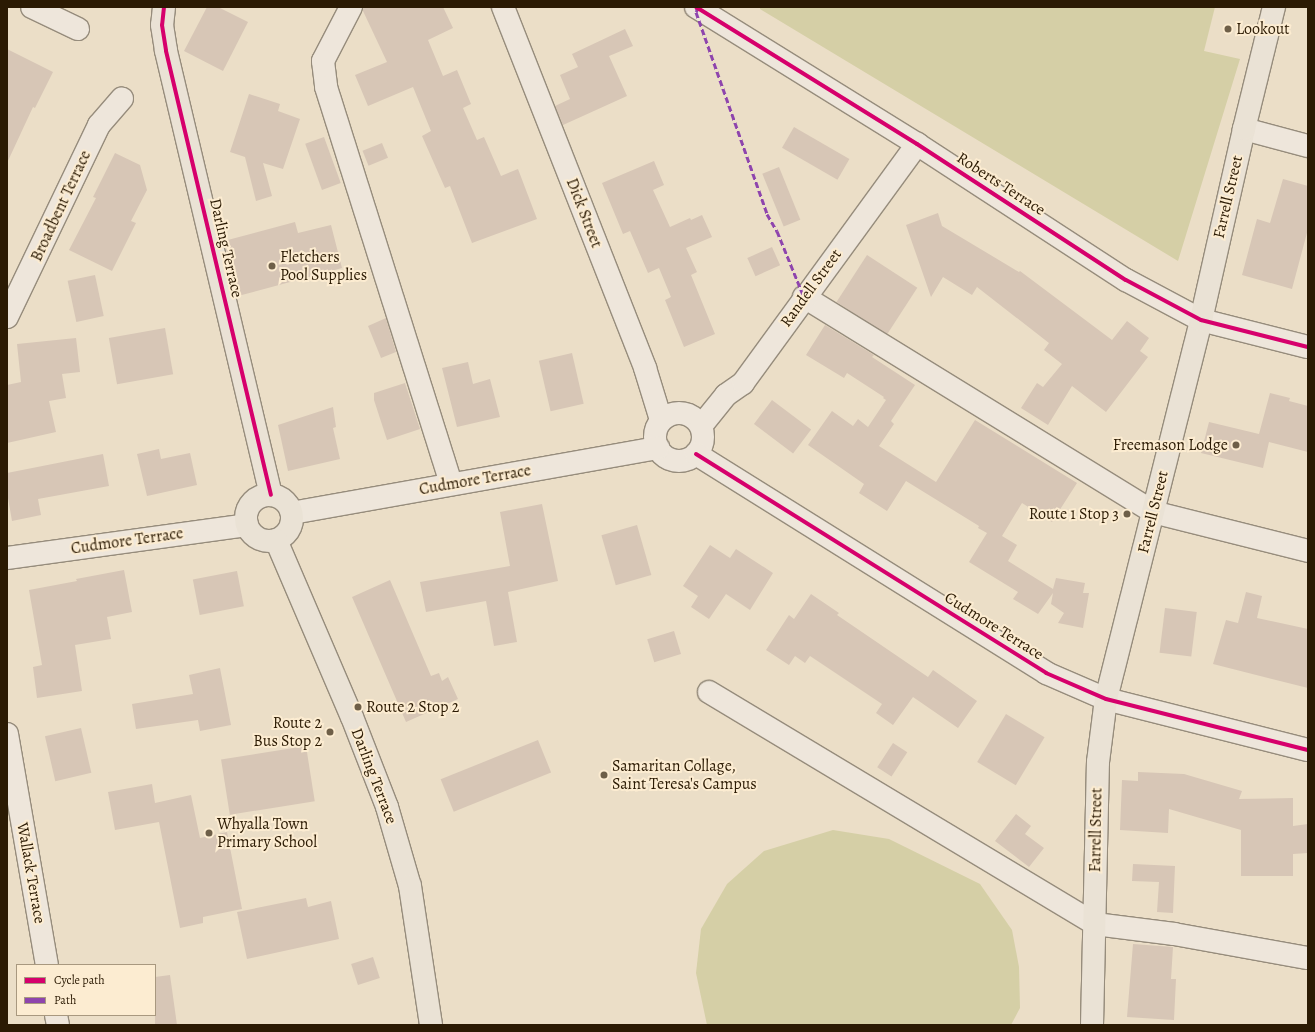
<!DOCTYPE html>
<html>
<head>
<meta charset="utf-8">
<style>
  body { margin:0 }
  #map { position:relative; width:1315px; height:1032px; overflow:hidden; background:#ebdec7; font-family:Alegreya,serif }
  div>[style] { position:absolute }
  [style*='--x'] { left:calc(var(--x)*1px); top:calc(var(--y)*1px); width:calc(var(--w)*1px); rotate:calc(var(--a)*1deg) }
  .green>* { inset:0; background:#d5cfa6 }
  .building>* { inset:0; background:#d7c6b6; transform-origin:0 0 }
  .roads { filter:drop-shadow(1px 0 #968c7c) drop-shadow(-1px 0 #968c7c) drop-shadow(0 1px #968c7c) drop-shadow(0 -1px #968c7c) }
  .minor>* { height:22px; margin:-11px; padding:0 11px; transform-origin:11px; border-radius:11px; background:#eee6db }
  .minor>.ring { margin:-11px; padding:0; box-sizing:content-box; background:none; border:22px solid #eee6db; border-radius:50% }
  .major>* { height:22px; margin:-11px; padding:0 11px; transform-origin:11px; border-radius:11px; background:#eae2d5 }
  .major>.ring { margin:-11px; padding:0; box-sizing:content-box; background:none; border:22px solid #eae2d5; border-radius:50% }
  .quiet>* { height:3px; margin-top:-1.5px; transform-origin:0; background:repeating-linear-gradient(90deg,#8e44ad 0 6px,transparent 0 9px) }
  .cycleway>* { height:4px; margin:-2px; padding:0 2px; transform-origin:2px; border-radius:2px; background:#d6006c }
  .dots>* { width:11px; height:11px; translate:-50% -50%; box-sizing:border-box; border:2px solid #fcecd1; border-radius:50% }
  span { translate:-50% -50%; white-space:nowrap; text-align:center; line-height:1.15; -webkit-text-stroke:4px #fcecd1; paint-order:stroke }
  .poi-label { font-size:16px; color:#2b1a03 }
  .left { translate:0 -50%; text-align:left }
  .right { translate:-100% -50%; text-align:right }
  .street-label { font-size:16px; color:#2b1a03 }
  .frame { position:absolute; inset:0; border:8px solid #2b1a03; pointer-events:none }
  .legend { position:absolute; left:16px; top:964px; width:140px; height:52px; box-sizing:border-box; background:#fcecd1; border:1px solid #a8987f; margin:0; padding:5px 7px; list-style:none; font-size:12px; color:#2b1a03 }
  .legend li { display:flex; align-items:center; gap:8px; height:20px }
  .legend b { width:20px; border:1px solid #a8987f }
</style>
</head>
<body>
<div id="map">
  <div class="green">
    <div style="clip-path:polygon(760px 7px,1215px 7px,1204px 51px,1240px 59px,1178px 261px,760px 9px)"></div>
    <div style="clip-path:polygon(833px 830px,889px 839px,980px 884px,1012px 930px,1019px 967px,1020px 1008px,1011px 1025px,707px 1025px,696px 973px,701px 929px,727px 884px,764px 851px)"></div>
  </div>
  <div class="building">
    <div style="clip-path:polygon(207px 7px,218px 7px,248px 22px,223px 71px,184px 51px)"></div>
    <div style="clip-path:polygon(363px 7px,443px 7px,453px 28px,428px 40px,443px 76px,457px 70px,471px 104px,463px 108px,477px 140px,484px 137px,501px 176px,518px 169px,537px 219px,472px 243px,450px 186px,445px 188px,422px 136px,431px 131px,413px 87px,368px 106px,355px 75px,387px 62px,363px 11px)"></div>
    <div style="clip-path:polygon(625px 29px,633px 46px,609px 56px,627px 96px,563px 125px,555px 106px,570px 99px,560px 75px,578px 67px,572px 54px)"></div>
    <div style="clip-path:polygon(7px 49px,53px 72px,35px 108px,33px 107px,7px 163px)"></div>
    <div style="clip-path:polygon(249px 94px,280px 104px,278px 111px,300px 119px,283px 169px,263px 163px,272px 196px,256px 201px,245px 157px,230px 152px)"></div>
    <div style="left:794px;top:127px;width:64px;height:24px;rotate:30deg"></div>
    <div style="left:324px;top:137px;width:49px;height:20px;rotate:70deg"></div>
    <div style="left:382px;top:143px;width:16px;height:21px;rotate:68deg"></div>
    <div style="clip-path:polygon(115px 153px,140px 165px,147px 190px,131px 221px,136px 223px,112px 271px,69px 250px,96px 198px,93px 197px)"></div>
    <div style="clip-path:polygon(654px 161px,664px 185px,653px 190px,670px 227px,690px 218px,691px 220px,702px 215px,712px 237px,686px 248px,697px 272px,691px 275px,715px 334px,684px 347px,665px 300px,671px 297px,659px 268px,648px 273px,630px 231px,623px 234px,602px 183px)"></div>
    <div style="left:779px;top:167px;width:57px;height:18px;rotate:68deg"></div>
    <div style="clip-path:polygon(1283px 179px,1308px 186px,1308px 229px,1292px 289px,1242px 275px,1257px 219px,1270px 223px)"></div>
    <div style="clip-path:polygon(938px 213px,942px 226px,1019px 272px,1020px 271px,1112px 340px,1127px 321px,1149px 338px,1140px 351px,1148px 357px,1106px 412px,1072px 386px,1048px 425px,1021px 408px,1037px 383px,1043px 387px,1062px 364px,1044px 350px,1049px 343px,977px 287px,972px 295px,943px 277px,931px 297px,906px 225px)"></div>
    <div style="clip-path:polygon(295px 222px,298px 233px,331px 225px,342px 268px,238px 296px,224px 241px)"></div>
    <div style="left:772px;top:247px;width:20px;height:27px;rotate:66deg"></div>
    <div style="left:867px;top:255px;width:60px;height:56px;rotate:33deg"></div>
    <div style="left:95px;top:275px;width:42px;height:28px;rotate:78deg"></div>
    <div style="clip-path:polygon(386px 318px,396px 352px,381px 358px,368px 326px)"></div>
    <div style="clip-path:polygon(825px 325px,874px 355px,872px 357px,915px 385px,891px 421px,894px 424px,879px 446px,936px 482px,975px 420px,1077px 483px,1052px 522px,1022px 503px,1002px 536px,1017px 545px,1008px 561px,1053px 589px,1056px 578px,1085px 583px,1083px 593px,1089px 593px,1083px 628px,1058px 623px,1064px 613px,1051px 604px,1053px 593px,1038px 614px,1013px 599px,1018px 592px,969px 562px,987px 533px,978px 528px,979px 526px,906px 481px,887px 511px,859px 493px,864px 484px,808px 445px,832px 411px,853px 426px,858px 419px,868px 427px,886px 400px,883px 398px,884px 397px,847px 373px,844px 378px,806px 355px)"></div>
    <div style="left:165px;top:328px;width:47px;height:57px;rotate:80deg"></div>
    <div style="clip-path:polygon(76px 338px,80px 372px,62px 374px,66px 398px,49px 401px,56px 432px,7px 443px,7px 385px,21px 382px,17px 344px)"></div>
    <div style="left:572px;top:353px;width:52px;height:34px;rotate:77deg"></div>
    <div style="clip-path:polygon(468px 362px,473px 384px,490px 379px,500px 417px,457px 427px,442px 368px)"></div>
    <div style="clip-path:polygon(405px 383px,420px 429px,387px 440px,374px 400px,374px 393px)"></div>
    <div style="clip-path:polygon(1270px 393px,1290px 398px,1289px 401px,1308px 406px,1308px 452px,1269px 442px,1263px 468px,1201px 453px,1209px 422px,1259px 434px)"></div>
    <div style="left:772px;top:400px;width:49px;height:30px;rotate:37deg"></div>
    <div style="clip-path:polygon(333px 407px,336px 427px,333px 428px,340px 459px,288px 471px,278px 425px)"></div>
    <div style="clip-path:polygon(159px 449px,161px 459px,190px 453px,197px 485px,147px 496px,137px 454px)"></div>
    <div style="clip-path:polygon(103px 454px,109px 486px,38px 499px,41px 515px,12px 521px,7px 492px,7px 473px)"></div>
    <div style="clip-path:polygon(542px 504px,558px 581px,508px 592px,517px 642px,494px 646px,486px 601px,426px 612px,420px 582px,510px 566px,500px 512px)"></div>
    <div style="left:637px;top:525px;width:52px;height:37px;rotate:74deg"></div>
    <div style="clip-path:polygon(710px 545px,730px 558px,736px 549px,773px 573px,750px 610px,726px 594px,709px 619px,691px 607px,698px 596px,683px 586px)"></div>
    <div style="clip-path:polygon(124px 570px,132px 612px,107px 617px,111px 639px,75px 645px,82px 691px,37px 698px,33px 667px,42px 665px,29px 590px,77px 581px,76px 579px)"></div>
    <div style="left:237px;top:571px;width:36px;height:45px;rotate:79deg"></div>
    <div style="clip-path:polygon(390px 580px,431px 676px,439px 673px,442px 681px,448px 677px,458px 699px,406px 722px,352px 597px)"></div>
    <div style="clip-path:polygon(1246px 592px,1262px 596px,1257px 618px,1308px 629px,1308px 688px,1213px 664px,1226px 620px,1238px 623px)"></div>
    <div style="clip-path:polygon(811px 594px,839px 613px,837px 615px,928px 677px,933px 670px,977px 701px,958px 728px,913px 697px,893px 725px,876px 713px,882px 704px,810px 656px,805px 663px,795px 656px,789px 665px,766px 650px,789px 615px,794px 619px)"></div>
    <div style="left:1165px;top:608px;width:32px;height:45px;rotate:7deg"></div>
    <div style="left:674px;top:631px;width:24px;height:28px;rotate:73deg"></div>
    <div style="clip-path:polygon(220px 668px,231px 725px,200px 731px,198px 720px,136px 729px,132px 704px,193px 694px,189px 675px)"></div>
    <div style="left:1006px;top:714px;width:45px;height:56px;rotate:31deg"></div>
    <div style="left:81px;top:728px;width:46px;height:37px;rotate:77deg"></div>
    <div style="left:538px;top:740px;width:35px;height:105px;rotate:68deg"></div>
    <div style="left:893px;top:743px;width:17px;height:29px;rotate:33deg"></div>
    <div style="left:306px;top:746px;width:56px;height:86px;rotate:81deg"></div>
    <div style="clip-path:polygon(1138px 772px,1184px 774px,1242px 791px,1239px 799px,1293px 798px,1293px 826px,1308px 824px,1308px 853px,1293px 854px,1293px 876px,1241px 876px,1241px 830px,1169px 809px,1168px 833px,1120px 830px,1122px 780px,1138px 781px)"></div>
    <div style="clip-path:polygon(152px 784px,155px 803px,191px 795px,200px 838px,227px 832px,242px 909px,203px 917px,203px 923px,180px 928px,159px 822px,115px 830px,108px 792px)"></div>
    <div style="clip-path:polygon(1016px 814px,1031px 826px,1025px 834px,1044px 848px,1029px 867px,995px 841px)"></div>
    <div style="clip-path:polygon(1133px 864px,1175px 866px,1173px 913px,1157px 912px,1159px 882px,1132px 881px)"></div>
    <div style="clip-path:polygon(306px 898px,308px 907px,331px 901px,339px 939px,247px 959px,237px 912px)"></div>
    <div style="clip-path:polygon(1133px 944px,1173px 947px,1171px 979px,1176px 979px,1174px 1020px,1127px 1017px)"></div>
    <div style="left:373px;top:957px;width:22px;height:23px;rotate:72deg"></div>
    <div style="clip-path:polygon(170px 975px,177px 1025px,155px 1025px,155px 977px)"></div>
  </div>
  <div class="roads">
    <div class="minor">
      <div style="--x:32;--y:7;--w:51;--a:25.6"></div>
      <div style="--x:351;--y:7;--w:61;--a:117.4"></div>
      <div style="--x:323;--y:61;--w:26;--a:83"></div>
      <div style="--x:326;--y:87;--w:416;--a:72.5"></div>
      <div style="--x:503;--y:7;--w:388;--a:68.5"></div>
      <div style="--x:645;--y:368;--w:54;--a:72.9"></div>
      <div style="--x:696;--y:7;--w:260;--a:31.8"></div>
      <div style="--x:917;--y:144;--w:249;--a:33.1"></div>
      <div style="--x:1126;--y:280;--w:85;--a:28.1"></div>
      <div style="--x:1201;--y:320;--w:110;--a:14.2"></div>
      <div style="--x:1244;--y:129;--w:66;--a:14.9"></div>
      <div style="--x:804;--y:297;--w:410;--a:31.6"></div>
      <div style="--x:1153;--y:512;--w:160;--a:14.1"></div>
      <div style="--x:7;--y:317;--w:213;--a:-64.4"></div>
      <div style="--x:99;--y:125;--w:35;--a:-49"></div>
      <div class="ring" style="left:655px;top:413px;width:26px;height:26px"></div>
      <div style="--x:701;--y:426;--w:40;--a:-51"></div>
      <div style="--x:726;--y:395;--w:21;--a:-35"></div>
      <div style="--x:743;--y:383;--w:296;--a:-53.9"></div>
      <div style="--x:696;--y:454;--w:413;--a:32"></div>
      <div style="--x:1046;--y:673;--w:65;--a:23.4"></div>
      <div style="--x:1106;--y:699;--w:208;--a:14.2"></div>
      <div style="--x:292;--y:513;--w:372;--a:-10.1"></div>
      <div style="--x:7;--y:558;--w:242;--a:-7.8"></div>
      <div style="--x:709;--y:692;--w:450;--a:31"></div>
      <div style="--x:1095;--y:924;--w:80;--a:7.2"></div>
      <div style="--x:1174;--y:934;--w:136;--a:10.2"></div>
      <div style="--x:7;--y:734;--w:234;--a:80.2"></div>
      <div style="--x:56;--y:1015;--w:10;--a:79"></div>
    </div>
    <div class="major">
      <div style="--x:164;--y:7;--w:18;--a:96"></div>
      <div style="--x:162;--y:25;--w:26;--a:81"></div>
      <div style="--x:166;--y:51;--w:456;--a:76.7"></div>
      <div class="ring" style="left:246px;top:495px;width:24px;height:24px"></div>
      <div style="--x:276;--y:540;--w:193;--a:66.8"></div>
      <div style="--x:352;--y:717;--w:97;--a:68.7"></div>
      <div style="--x:387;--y:807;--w:82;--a:73.8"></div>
      <div style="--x:410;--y:886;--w:141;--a:81.4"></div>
      <div style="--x:1092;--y:1025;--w:263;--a:-88.7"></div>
      <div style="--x:1098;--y:762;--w:64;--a:-82.8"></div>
      <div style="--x:1106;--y:699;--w:391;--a:-75.9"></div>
      <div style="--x:1201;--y:320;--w:196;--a:-77.3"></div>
      <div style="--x:1244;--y:129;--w:126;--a:-76.2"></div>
    </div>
  </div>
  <div class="quiet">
    <div style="--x:696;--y:10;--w:3;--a:-45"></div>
    <div style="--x:698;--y:8;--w:4;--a:117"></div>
    <div style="--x:696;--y:12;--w:214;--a:70.6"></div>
    <div style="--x:767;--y:214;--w:20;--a:60"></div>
    <div style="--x:777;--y:231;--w:71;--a:67.8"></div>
  </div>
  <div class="cycleway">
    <div style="--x:164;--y:7;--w:18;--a:96"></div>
    <div style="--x:162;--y:25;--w:26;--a:81"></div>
    <div style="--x:166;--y:51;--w:456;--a:76.7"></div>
    <div style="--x:696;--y:7;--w:260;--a:31.8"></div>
    <div style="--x:917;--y:144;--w:249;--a:33.1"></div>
    <div style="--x:1126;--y:280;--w:85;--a:28.1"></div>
    <div style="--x:1201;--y:320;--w:110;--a:14.2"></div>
    <div style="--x:696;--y:454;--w:413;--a:32"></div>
    <div style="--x:1046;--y:673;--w:65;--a:23.4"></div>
    <div style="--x:1106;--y:699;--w:208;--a:14.2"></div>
  </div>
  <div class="dots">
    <div style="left:1228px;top:29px;background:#6e5f48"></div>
    <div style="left:272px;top:266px;background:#6e5f48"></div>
    <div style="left:1236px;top:445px;background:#6e5f48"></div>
    <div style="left:1127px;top:514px;background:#6e5f48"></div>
    <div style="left:358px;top:707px;background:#6e5f48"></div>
    <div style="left:330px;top:732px;background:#6e5f48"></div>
    <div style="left:604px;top:775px;background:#6e5f48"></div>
    <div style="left:209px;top:833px;background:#6e5f48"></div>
  </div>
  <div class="poi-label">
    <span class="left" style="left:1236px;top:29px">Lookout</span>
    <span class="left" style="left:280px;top:266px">Fletchers<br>Pool Supplies</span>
    <span class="right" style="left:1228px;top:445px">Freemason Lodge</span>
    <span class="right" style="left:1119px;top:514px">Route 1 Stop 3</span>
    <span class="left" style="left:366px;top:707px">Route 2 Stop 2</span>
    <span class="right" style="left:322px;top:732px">Route 2<br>Bus Stop 2</span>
    <span class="left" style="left:612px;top:775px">Samaritan Collage,<br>Saint Teresa's Campus</span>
    <span class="left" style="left:217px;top:833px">Whyalla Town<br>Primary School</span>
  </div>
  <div class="street-label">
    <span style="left:1001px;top:184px;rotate:33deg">Roberts Terrace</span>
    <span style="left:1228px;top:197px;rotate:-77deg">Farrell Street</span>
    <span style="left:61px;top:206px;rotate:-65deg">Broadbent Terrace</span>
    <span style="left:584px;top:213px;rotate:69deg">Dick Street</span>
    <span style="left:226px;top:248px;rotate:77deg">Darling Terrace</span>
    <span style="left:811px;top:288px;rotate:-54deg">Randell Street</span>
    <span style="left:475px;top:480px;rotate:-10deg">Cudmore Terrace</span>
    <span style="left:1153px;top:512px;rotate:-76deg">Farrell Street</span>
    <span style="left:127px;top:541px;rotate:-8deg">Cudmore Terrace</span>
    <span style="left:994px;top:626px;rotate:32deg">Cudmore Terrace</span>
    <span style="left:374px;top:776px;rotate:69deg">Darling Terrace</span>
    <span style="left:1096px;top:830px;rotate:-89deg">Farrell Street</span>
    <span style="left:31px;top:873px;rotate:80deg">Wallack Terrace</span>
  </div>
  <div class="frame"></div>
  <ul class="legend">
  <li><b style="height:5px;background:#d6006c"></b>Cycle path</li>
  <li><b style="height:5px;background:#8e44ad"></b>Path</li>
  </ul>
</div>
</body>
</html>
